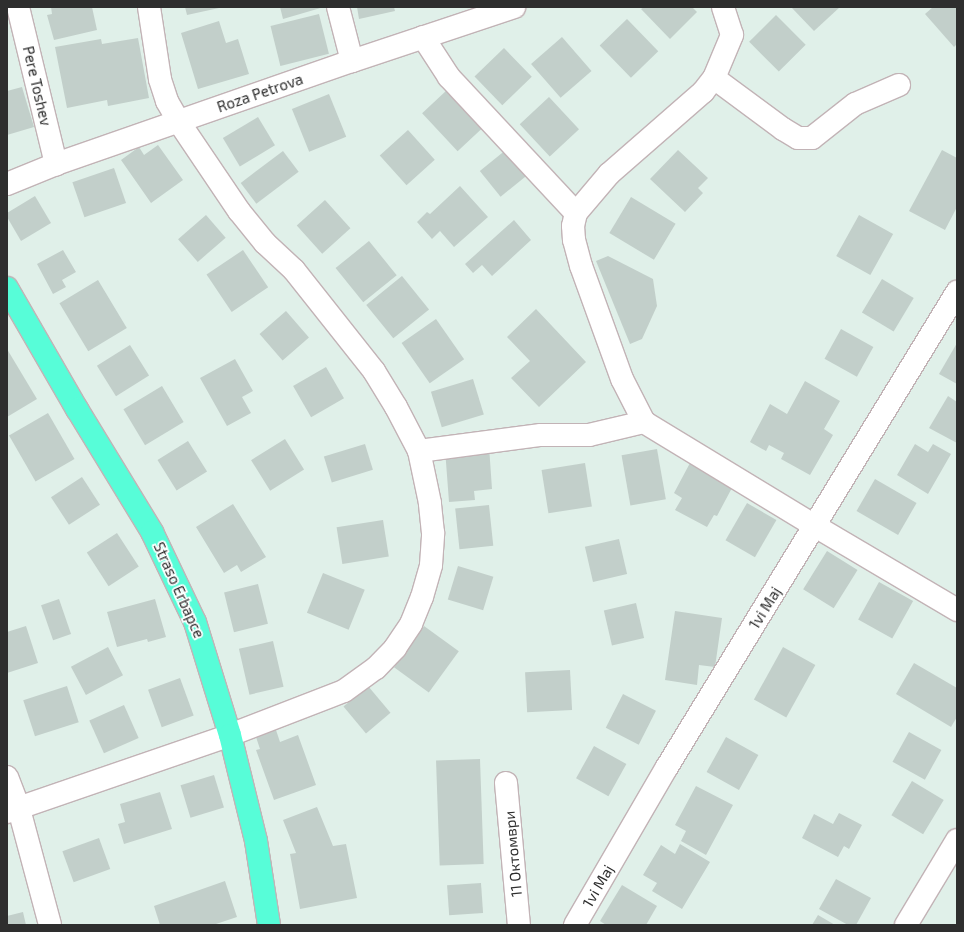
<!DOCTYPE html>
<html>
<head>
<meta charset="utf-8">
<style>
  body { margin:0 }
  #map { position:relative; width:964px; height:932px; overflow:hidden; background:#e0f0e9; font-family:"Exo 2",sans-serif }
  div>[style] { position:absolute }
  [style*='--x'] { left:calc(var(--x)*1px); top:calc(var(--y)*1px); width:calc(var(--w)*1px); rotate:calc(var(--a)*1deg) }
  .building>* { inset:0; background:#c2cfca; transform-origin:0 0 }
  .roads { filter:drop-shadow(1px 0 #c2b3b6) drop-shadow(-1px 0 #c2b3b6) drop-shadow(0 1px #c2b3b6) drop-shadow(0 -1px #c2b3b6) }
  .minor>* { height:22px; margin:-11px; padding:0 11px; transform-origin:11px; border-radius:11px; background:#fff }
  .major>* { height:22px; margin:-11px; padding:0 11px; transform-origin:11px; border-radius:11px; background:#57fdd8 }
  span { translate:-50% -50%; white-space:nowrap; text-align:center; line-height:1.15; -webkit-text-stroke:3.5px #fff; paint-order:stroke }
  .street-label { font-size:15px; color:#2e2e2e }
  .frame { position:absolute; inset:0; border:8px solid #2e2e2e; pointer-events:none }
</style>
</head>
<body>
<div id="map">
  <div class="building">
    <div style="clip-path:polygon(51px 7px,92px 7px,97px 30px,54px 40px,47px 15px,52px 14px)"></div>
    <div style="clip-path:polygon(185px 7px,218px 7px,219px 8px,187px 15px)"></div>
    <div style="clip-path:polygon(280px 7px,324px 7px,283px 19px)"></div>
    <div style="clip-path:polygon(357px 7px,394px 7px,395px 11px,359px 19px)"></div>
    <div style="clip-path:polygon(644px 7px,692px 7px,697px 12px,670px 39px,641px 9px)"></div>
    <div style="clip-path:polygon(791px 7px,840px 7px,814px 31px)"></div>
    <div style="clip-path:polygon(933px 7px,957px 7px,957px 44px,954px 47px,925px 14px)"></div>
    <div style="left:319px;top:14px;width:41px;height:50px;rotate:76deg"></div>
    <div style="left:776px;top:15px;width:42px;height:38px;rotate:45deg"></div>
    <div style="left:627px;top:19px;width:45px;height:38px;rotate:46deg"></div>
    <div style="clip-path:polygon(219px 21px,226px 43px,238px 39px,249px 74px,198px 89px,181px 33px)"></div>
    <div style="left:562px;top:37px;width:45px;height:41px;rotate:49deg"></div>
    <div style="clip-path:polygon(138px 38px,149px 98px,108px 106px,107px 100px,67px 108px,55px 47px,101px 39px,102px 44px)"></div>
    <div style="left:504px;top:48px;width:40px;height:41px;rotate:46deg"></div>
    <div style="clip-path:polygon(22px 87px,34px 127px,7px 135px,7px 91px)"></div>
    <div style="left:447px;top:90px;width:52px;height:34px;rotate:47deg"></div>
    <div style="left:329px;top:94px;width:46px;height:40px;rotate:68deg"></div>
    <div style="left:549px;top:97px;width:44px;height:40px;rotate:47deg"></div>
    <div style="left:258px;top:117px;width:33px;height:41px;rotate:59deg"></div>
    <div style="left:408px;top:130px;width:40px;height:38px;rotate:48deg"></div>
    <div style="clip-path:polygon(158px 145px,183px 180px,151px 203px,121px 160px,139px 147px,144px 155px)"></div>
    <div style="left:507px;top:149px;width:33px;height:35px;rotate:51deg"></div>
    <div style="clip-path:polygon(678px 150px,708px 178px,698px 188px,703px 193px,685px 212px,650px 179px)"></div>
    <div style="clip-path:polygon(942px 150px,957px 158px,957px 207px,945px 230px,909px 211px)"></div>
    <div style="left:283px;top:151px;width:26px;height:53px;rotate:53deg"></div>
    <div style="left:114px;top:168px;width:37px;height:44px;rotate:71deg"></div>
    <div style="clip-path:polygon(460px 186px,488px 217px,454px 247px,440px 231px,432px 239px,417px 222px,427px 212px,430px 214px)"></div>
    <div style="clip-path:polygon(35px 196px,51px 223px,21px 241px,7px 217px,7px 213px)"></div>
    <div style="left:631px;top:197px;width:52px;height:42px;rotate:31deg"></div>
    <div style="left:325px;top:200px;width:38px;height:38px;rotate:48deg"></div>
    <div style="left:206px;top:215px;width:30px;height:37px;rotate:49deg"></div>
    <div style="left:859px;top:215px;width:39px;height:47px;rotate:29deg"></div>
    <div style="clip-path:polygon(514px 220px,531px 240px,492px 276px,482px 265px,473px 273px,465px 264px)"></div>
    <div style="left:369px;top:241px;width:44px;height:43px;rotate:51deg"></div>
    <div style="clip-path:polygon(63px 250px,76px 272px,62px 280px,66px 287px,53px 294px,37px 264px)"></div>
    <div style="left:243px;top:250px;width:45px;height:44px;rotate:56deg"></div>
    <div style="clip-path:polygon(608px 256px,653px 279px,657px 306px,642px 339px,630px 344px,596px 261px)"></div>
    <div style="left:402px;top:276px;width:43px;height:46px;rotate:51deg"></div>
    <div style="left:882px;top:279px;width:37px;height:39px;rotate:31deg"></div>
    <div style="left:98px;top:280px;width:56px;height:45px;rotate:59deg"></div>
    <div style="clip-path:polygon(536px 309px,586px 362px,539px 407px,511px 378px,530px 361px,507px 337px)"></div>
    <div style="left:286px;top:311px;width:35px;height:35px;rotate:49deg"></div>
    <div style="left:436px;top:319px;width:49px;height:42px;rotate:55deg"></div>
    <div style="left:841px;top:329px;width:37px;height:34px;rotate:29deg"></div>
    <div style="clip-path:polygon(957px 343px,957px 384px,939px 374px)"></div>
    <div style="left:130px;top:345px;width:36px;height:39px;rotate:58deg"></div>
    <div style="clip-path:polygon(7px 349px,37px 399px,7px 417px)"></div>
    <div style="clip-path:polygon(235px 359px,253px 391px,242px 397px,251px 413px,227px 426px,200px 378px)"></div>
    <div style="left:326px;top:367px;width:36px;height:38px;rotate:60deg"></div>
    <div style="left:473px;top:379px;width:37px;height:44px;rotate:73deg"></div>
    <div style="clip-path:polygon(805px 381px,840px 401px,824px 429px,833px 435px,810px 475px,781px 459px,784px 453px,769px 445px,766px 451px,750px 442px,770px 404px,787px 414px)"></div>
    <div style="left:162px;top:386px;width:42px;height:45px;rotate:59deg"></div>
    <div style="clip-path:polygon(948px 396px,957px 402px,957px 443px,929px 428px)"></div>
    <div style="left:48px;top:413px;width:53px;height:45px;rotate:60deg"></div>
    <div style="left:285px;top:439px;width:36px;height:40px;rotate:58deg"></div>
    <div style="left:188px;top:441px;width:36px;height:36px;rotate:58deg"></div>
    <div style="left:365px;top:444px;width:27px;height:43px;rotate:73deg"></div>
    <div style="clip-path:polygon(915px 444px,928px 452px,933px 444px,951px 454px,928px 494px,897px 475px)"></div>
    <div style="clip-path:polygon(489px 446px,492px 489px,474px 491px,475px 500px,449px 502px,445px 449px)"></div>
    <div style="left:657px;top:449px;width:51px;height:36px;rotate:80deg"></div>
    <div style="left:585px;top:463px;width:44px;height:44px;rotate:81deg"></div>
    <div style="clip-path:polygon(690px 463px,733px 486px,717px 516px,714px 515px,707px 527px,675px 510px,682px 498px,674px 493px)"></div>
    <div style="left:82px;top:477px;width:33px;height:37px;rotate:57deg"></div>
    <div style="left:875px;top:479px;width:48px;height:37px;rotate:30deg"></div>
    <div style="left:747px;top:503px;width:34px;height:43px;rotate:30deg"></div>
    <div style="clip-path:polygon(233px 504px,266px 557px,241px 572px,237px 565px,224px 573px,196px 527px)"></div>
    <div style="left:489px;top:505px;width:41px;height:34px;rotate:84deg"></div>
    <div style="left:383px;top:520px;width:37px;height:47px;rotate:81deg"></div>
    <div style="left:117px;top:533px;width:40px;height:36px;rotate:57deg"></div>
    <div style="left:619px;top:539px;width:36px;height:35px;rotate:77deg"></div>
    <div style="left:827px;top:551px;width:36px;height:45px;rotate:32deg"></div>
    <div style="left:458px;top:566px;width:37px;height:35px;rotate:17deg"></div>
    <div style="left:323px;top:573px;width:45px;height:43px;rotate:22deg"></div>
    <div style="left:879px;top:582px;width:39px;height:43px;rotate:29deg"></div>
    <div style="left:258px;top:584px;width:41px;height:35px;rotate:76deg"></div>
    <div style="left:59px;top:599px;width:37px;height:19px;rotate:71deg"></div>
    <div style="clip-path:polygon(155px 599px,166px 637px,148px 642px,147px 639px,117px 647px,107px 612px)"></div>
    <div style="left:636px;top:603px;width:36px;height:33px;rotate:77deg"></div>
    <div style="clip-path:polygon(675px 611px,722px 618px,715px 667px,699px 665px,697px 685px,665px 680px)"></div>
    <div style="clip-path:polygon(26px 626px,38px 663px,7px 673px,7px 632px)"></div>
    <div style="left:424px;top:626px;width:43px;height:51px;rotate:36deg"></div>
    <div style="left:273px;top:641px;width:47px;height:35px;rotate:77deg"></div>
    <div style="left:108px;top:647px;width:32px;height:42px;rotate:62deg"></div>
    <div style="left:783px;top:647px;width:37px;height:60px;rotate:29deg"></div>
    <div style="clip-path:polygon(914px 663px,957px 688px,957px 717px,951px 727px,896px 694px)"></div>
    <div style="left:570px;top:670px;width:40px;height:45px;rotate:87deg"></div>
    <div style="left:180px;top:678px;width:40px;height:34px;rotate:70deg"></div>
    <div style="left:67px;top:686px;width:38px;height:46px;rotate:72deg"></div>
    <div style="left:368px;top:686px;width:35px;height:32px;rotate:50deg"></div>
    <div style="left:623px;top:694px;width:37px;height:38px;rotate:27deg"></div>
    <div style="left:124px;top:705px;width:36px;height:38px;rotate:66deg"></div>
    <div style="clip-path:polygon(276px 730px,280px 742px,298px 735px,316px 785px,274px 800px,256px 750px,260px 749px,256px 737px)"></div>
    <div style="left:909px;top:732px;width:37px;height:34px;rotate:29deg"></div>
    <div style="left:726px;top:737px;width:37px;height:40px;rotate:29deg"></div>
    <div style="left:594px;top:746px;width:37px;height:37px;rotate:29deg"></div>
    <div style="left:480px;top:759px;width:105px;height:44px;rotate:88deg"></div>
    <div style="left:214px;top:775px;width:34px;height:35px;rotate:73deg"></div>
    <div style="left:912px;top:781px;width:37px;height:40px;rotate:31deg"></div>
    <div style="clip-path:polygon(696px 786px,733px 805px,706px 855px,681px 841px,686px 831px,675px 825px)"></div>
    <div style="clip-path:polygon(160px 792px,172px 829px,124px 844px,118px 824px,125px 822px,120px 804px)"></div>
    <div style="clip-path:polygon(317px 807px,333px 846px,346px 844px,357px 898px,300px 909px,290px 854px,296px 853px,283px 820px)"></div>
    <div style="clip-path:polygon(839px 813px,862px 825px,849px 849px,844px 846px,838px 857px,802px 838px,814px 814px,833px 824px)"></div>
    <div style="left:99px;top:838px;width:33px;height:39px;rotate:70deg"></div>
    <div style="clip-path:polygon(680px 844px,710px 862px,682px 909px,652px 891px,657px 883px,643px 875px,661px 845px,675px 854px)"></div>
    <div style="clip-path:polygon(836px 879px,871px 898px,856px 925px,848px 925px,819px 909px)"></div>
    <div style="clip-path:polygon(225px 881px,237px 917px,213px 925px,160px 925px,154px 906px)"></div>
    <div style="left:481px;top:883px;width:30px;height:34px;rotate:86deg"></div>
    <div style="clip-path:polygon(622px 885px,657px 906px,646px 925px,606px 925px,600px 921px)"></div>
    <div style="clip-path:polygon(23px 912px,26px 925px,7px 925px,7px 916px)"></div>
    <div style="clip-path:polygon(818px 915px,835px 925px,812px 925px)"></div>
  </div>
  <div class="roads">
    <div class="minor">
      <div style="--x:18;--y:7;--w:162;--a:76.4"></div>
      <div style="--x:338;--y:7;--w:56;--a:75.5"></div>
      <div style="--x:423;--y:37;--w:48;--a:57"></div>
      <div style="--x:449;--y:77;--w:186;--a:47"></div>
      <div style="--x:714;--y:78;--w:86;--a:36.5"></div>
      <div style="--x:783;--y:129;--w:17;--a:31"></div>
      <div style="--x:798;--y:138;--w:14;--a:0"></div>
      <div style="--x:812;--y:138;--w:55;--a:-38.3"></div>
      <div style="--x:855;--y:104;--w:48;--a:-23.4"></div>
      <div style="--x:7;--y:184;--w:53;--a:-22.2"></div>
      <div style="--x:56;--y:164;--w:313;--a:-19.2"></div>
      <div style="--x:352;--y:61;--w:171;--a:-18.4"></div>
      <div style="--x:644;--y:422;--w:48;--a:-117.1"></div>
      <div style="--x:622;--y:379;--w:120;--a:-109.9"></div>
      <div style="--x:581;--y:266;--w:27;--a:-105"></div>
      <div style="--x:574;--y:240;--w:14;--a:-94"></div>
      <div style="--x:573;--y:226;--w:13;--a:-77"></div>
      <div style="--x:576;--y:213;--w:51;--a:-49.8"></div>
      <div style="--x:609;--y:174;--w:125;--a:-41.1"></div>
      <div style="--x:703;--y:92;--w:18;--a:-52"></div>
      <div style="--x:714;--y:78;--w:47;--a:-67.3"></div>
      <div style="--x:732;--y:35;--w:29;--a:-108"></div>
      <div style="--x:419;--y:451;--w:123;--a:-7.5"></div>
      <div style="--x:541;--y:435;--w:48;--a:0"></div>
      <div style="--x:589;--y:435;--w:57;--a:-13.3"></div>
      <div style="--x:644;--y:422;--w:200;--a:31.3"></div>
      <div style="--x:815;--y:526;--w:165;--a:30.6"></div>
      <div style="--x:7;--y:777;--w:34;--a:69"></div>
      <div style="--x:19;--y:809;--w:120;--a:75"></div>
      <div style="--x:506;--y:783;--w:143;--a:84.8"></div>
      <div style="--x:7;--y:812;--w:236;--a:-19"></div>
      <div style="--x:230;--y:735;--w:122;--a:-21.1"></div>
      <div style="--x:344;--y:691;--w:39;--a:-36"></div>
      <div style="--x:376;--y:668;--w:28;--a:-46"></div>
      <div style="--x:395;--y:648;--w:29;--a:-56"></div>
      <div style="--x:411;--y:624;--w:29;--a:-68"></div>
      <div style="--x:422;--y:597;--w:33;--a:-74"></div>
      <div style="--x:431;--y:565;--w:32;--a:-86"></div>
      <div style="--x:433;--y:533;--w:30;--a:-96"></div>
      <div style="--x:430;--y:503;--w:53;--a:-101.9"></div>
      <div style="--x:419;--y:451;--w:50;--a:-117.6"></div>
      <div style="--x:396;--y:407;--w:42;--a:-121.4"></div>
      <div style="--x:374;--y:371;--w:129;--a:-128.4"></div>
      <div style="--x:294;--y:270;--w:40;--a:-137"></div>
      <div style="--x:265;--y:243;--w:41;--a:-129.1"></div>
      <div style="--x:239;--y:211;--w:107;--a:-124"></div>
      <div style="--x:179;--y:122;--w:24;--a:-120"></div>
      <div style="--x:167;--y:101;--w:23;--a:-108"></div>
      <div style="--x:160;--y:79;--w:73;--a:-98.7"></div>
      <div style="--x:575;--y:925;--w:183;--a:-59.8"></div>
      <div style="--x:667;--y:767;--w:557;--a:-58.59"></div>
      <div style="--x:906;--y:925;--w:99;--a:-59"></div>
    </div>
    <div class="major">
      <div style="--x:7;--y:288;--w:140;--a:60"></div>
      <div style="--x:77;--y:409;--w:144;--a:58.6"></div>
      <div style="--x:152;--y:532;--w:100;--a:64.5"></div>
      <div style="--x:195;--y:622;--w:118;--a:72.8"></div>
      <div style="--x:230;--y:735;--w:109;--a:76.2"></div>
      <div style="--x:256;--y:841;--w:85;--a:81.2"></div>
    </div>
  </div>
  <div class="street-label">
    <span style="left:37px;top:86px;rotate:77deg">Pere Toshev</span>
    <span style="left:260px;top:93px;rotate:-19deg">Roza Petrova</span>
    <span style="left:179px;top:590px;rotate:66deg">Straso Erbapce</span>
    <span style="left:765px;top:608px;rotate:-58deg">1vi Maj</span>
    <span style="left:513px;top:854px;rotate:-95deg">11 Октомври</span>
    <span style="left:598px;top:886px;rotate:-60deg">1vi Maj</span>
  </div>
  <div class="frame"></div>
</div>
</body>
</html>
